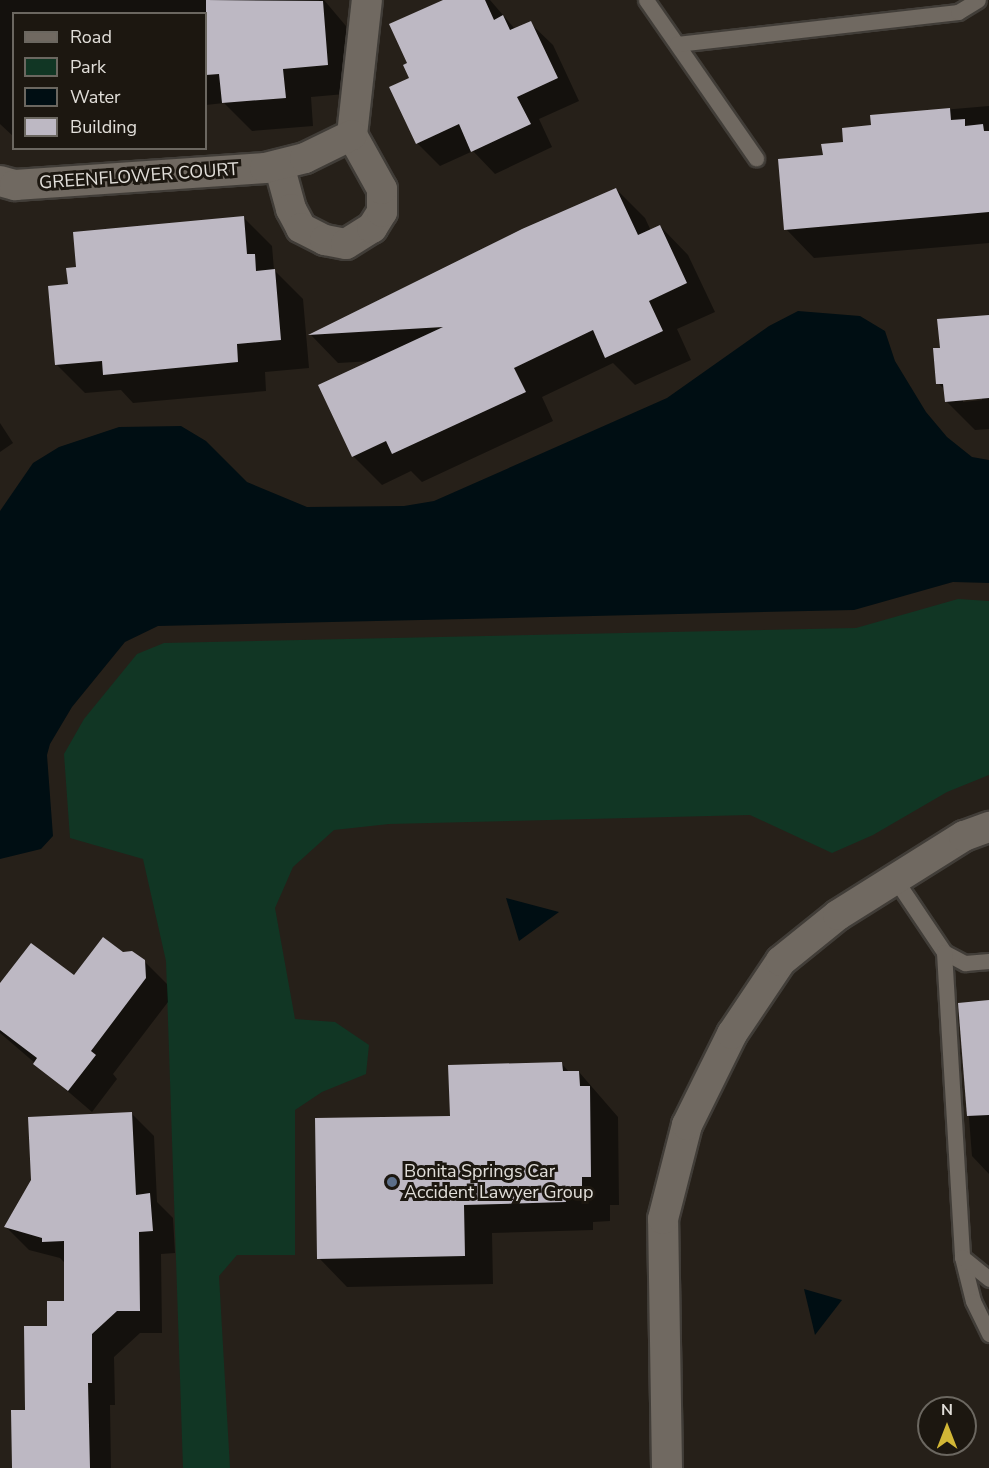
<!DOCTYPE html>
<html>
<head>
<meta charset="utf-8">
<style>
  body { margin:0 }
  #map { position:relative; width:989px; height:1468px; overflow:hidden; background:#262019; font-family:"Nunito Sans",sans-serif }
  div>[style] { position:absolute }
  [style*='--x'] { left:calc(var(--x)*1px); top:calc(var(--y)*1px); width:calc(var(--w)*1px); rotate:calc(var(--a)*1deg) }
  .green>* { inset:0; background:#113624 }
  .water>* { inset:0; background:#000e13 }
  .shadow>* { inset:0; background:#0007 }
  .building>* { inset:0; background:#bdb8c3 }
  .roads { filter:drop-shadow(2px 0 #413d38) drop-shadow(-2px 0 #413d38) drop-shadow(0 2px #413d38) drop-shadow(0 -2px #413d38) }
  .lane>* { height:15px; margin:-7.5px; padding:0 7.5px; transform-origin:7.5px; border-radius:7.5px; background:#706961 }
  .street>* { height:30px; margin:-15px; padding:0 15px; transform-origin:15px; border-radius:15px; background:#706961 }
  .dots>* { width:16px; height:16px; translate:-50% -50%; box-sizing:border-box; border:3px solid #1c1710; border-radius:50% }
  span { translate:-50% -50%; white-space:nowrap; text-align:center; line-height:1.15; -webkit-text-stroke:6px #1c1710; paint-order:stroke }
  .street-label { font-size:18px; color:#e1ded9 }
  .poi-label { font-size:18px; color:#e1ded9 }
  .left { translate:0 -50%; text-align:left }
  .legend { position:absolute; left:12px; top:12px; width:195px; height:138px; box-sizing:border-box; background:#1c1710; border:2px solid #6b6760; margin:0; padding:8px 10px; list-style:none; font-size:18px; color:#e1ded9 }
  .legend li { display:flex; align-items:center; gap:12px; height:30px }
  .legend b { width:30px; border:2px solid #6b6760 }
  .north { position:absolute; left:917px; top:1396px; width:60px; height:60px; box-sizing:border-box; background:#1c1710; border:2px solid #6b6760; border-radius:50%; rotate:0deg; font-size:16px; font-weight:700; line-height:24px; text-align:center; color:#e1ded9 }
  .north::after { content:''; display:block; margin:auto; width:21px; height:27px; background:#d2b736; clip-path:polygon(50% 0,100% 100%,50% 72%,0 100%) }
</style>
</head>
<body>
<div id="map">
  <div class="green">
    <div style="clip-path:polygon(958px 599px,989px 601px,989px 775px,947px 792px,873px 835px,832px 853px,750px 815px,389px 824px,334px 830px,293px 867px,275px 908px,295px 1019px,335px 1022px,369px 1045px,366px 1074px,322px 1092px,295px 1110px,295px 1255px,237px 1255px,219px 1276px,230px 1468px,183px 1468px,166px 961px,143px 859px,70px 838px,64px 754px,84px 719px,137px 654px,164px 643px,856px 628px)"></div>
  </div>
  <div class="water">
    <div style="clip-path:polygon(798px 311px,860px 316px,885px 331px,895px 361px,926px 412px,947px 437px,972px 457px,989px 460px,989px 583px,953px 582px,854px 610px,158px 626px,125px 642px,72px 707px,50px 744px,47px 755px,53px 836px,41px 849px,0 859px,0 511px,33px 463px,59px 447px,119px 427px,181px 426px,206px 441px,247px 482px,307px 507px,404px 506px,434px 501px,667px 398px,769px 326px)"></div>
    <div style="clip-path:polygon(506px 898px,559px 912px,519px 941px)"></div>
    <div style="clip-path:polygon(804px 1289px,842px 1300px,815px 1335px)"></div>
  </div>
  <div class="shadow">
    <div style="clip-path:polygon(0 0,324px 0,351px 32px,356px 93px,311px 97px,313px 126px,252px 131px,224px 103px,206px 105px,206px 14px,14px 14px,14px 137px,0 124px)"></div>
    <div style="clip-path:polygon(449px 0,490px 0,515px 29px,530px 23px,553px 45px,579px 101px,539px 119px,552px 147px,495px 174px,473px 151px,440px 166px,417px 143px,409px 63px)"></div>
    <div style="clip-path:polygon(989px 106px,989px 243px,814px 258px,786px 229px,824px 156px,873px 126px,872px 116px)"></div>
    <div style="clip-path:polygon(616px 189px,645px 218px,651px 231px,660px 226px,688px 255px,715px 312px,677px 329px,691px 360px,635px 385px,613px 363px,542px 397px,553px 421px,422px 482px,411px 471px,382px 485px,353px 456px,373px 361px,338px 363px,311px 335px,522px 230px)"></div>
    <div style="clip-path:polygon(243px 217px,272px 246px,274px 270px,303px 299px,309px 368px,265px 372px,266px 391px,133px 403px,121px 390px,85px 393px,56px 364px,70px 285px)"></div>
    <div style="clip-path:polygon(evenodd,989px 316px,989px 429px,975px 430px,946px 401px,946px 391px,938px 383px,941px 349px,989px 316px,982px 397px,982px 400px,963px 402px,963px 399px,982px 397px)"></div>
    <div style="clip-path:polygon(0 423px,13px 443px,0 452px)"></div>
    <div style="clip-path:polygon(122px 954px,144px 961px,167px 984px,168px 1002px,113px 1074px,117px 1079px,92px 1112px,0 1033px,0 986px,75px 978px)"></div>
    <div style="clip-path:polygon(989px 1002px,989px 1174px,972px 1156px,960px 1004px)"></div>
    <div style="clip-path:polygon(562px 1064px,570px 1073px,579px 1072px,618px 1117px,619px 1205px,610px 1205px,610px 1221px,593px 1222px,593px 1230px,492px 1233px,493px 1284px,347px 1287px,319px 1258px,451px 1117px)"></div>
    <div style="clip-path:polygon(132px 1114px,154px 1136px,157px 1202px,173px 1218px,175px 1253px,161px 1254px,162px 1333px,140px 1333px,114px 1357px,115px 1405px,110px 1405px,111px 1468px,14px 1468px,48px 1327px,65px 1303px,65px 1263px,60px 1258px,29px 1250px,6px 1227px)"></div>
  </div>
  <div class="building">
    <div style="clip-path:polygon(206px 0,323px 1px,328px 65px,283px 69px,286px 98px,222px 103px,219px 74px,206px 75px)"></div>
    <div style="clip-path:polygon(443px 0,485px 0,494px 20px,503px 15px,510px 30px,531px 21px,558px 78px,517px 97px,531px 124px,471px 152px,459px 124px,416px 144px,389px 87px,409px 78px,403px 65px,407px 63px,389px 24px)"></div>
    <div style="clip-path:polygon(950px 108px,951px 120px,965px 119px,965px 126px,983px 124px,984px 131px,989px 131px,989px 212px,784px 230px,778px 159px,823px 155px,821px 144px,843px 142px,842px 128px,871px 125px,870px 115px)"></div>
    <div style="clip-path:polygon(616px 188px,638px 235px,660px 225px,687px 283px,649px 301px,663px 331px,605px 358px,593px 330px,514px 368px,526px 392px,392px 454px,386px 441px,352px 457px,318px 385px,443px 327px,308px 335px,522px 229px)"></div>
    <div style="clip-path:polygon(244px 216px,247px 254px,255px 254px,256px 271px,275px 269px,281px 340px,237px 344px,238px 362px,103px 375px,102px 361px,55px 365px,48px 286px,68px 284px,66px 268px,76px 267px,73px 232px)"></div>
    <div style="clip-path:polygon(989px 315px,989px 398px,945px 402px,943px 384px,936px 384px,933px 348px,940px 348px,937px 319px)"></div>
    <div style="clip-path:polygon(103px 937px,123px 952px,132px 951px,145px 960px,146px 978px,91px 1051px,96px 1055px,68px 1091px,33px 1064px,37px 1058px,0 1030px,0 983px,31px 943px,74px 975px)"></div>
    <div style="clip-path:polygon(989px 1000px,989px 1115px,967px 1116px,958px 1003px)"></div>
    <div style="clip-path:polygon(562px 1062px,563px 1071px,579px 1071px,580px 1086px,590px 1086px,591px 1177px,582px 1177px,582px 1193px,565px 1194px,566px 1202px,464px 1205px,465px 1256px,317px 1259px,315px 1118px,450px 1116px,448px 1065px)"></div>
    <div style="clip-path:polygon(132px 1112px,136px 1195px,150px 1193px,153px 1231px,139px 1232px,140px 1311px,117px 1311px,92px 1334px,92px 1383px,88px 1383px,90px 1468px,12px 1468px,11px 1410px,25px 1410px,24px 1326px,47px 1326px,47px 1301px,64px 1301px,64px 1241px,42px 1242px,42px 1238px,4px 1227px,31px 1180px,28px 1117px)"></div>
  </div>
  <div class="roads">
    <div class="lane">
      <div style="--x:646;--y:0;--w:193;--a:55.2"></div>
      <div style="--x:677;--y:44;--w:283;--a:-6.5"></div>
      <div style="--x:958;--y:12;--w:23;--a:-31"></div>
      <div style="--x:895;--y:879;--w:88;--a:56.1"></div>
      <div style="--x:944;--y:952;--w:24;--a:28"></div>
      <div style="--x:965;--y:963;--w:24;--a:-5"></div>
      <div style="--x:944;--y:952;--w:306;--a:86.6"></div>
      <div style="--x:962;--y:1257;--w:45;--a:76"></div>
      <div style="--x:973;--y:1301;--w:37;--a:64"></div>
      <div style="--x:962;--y:1257;--w:35;--a:39"></div>
    </div>
    <div class="street">
      <div style="--x:279;--y:165;--w:46;--a:74.7"></div>
      <div style="--x:291;--y:209;--w:21;--a:62"></div>
      <div style="--x:301;--y:228;--w:27;--a:27"></div>
      <div style="--x:325;--y:240;--w:21;--a:11"></div>
      <div style="--x:346;--y:244;--w:31;--a:-32"></div>
      <div style="--x:372;--y:228;--w:19;--a:-58"></div>
      <div style="--x:382;--y:212;--w:23;--a:-90"></div>
      <div style="--x:382;--y:189;--w:62;--a:-119.1"></div>
      <div style="--x:352;--y:135;--w:136;--a:-83.7"></div>
      <div style="--x:0;--y:181;--w:16;--a:15"></div>
      <div style="--x:15;--y:185;--w:251;--a:-3.9"></div>
      <div style="--x:265;--y:168;--w:41;--a:-14"></div>
      <div style="--x:305;--y:158;--w:52;--a:-26.1"></div>
      <div style="--x:667;--y:1468;--w:249;--a:-90.9"></div>
      <div style="--x:663;--y:1219;--w:97;--a:-75.7"></div>
      <div style="--x:687;--y:1125;--w:102;--a:-63.7"></div>
      <div style="--x:732;--y:1034;--w:88;--a:-56.1"></div>
      <div style="--x:781;--y:961;--w:73;--a:-38.9"></div>
      <div style="--x:838;--y:915;--w:149;--a:-32.1"></div>
      <div style="--x:964;--y:836;--w:27;--a:-20"></div>
    </div>
  </div>
  <div class="dots">
    <div style="left:392px;top:1182px;background:#5c6f8a"></div>
  </div>
  <div class="street-label">
    <span style="left:139px;top:176px;rotate:-4deg">GREENFLOWER COURT</span>
  </div>
  <div class="poi-label">
    <span class="left" style="left:404px;top:1182px">Bonita Springs Car<br>Accident Lawyer Group</span>
  </div>
  <ul class="legend">
  <li><b style="height:8px;background:#706961"></b>Road</li>
  <li><b style="height:16px;background:#113624"></b>Park</li>
  <li><b style="height:16px;background:#000e13"></b>Water</li>
  <li><b style="height:16px;background:#bdb8c3"></b>Building</li>
  </ul>
  <div class="north">N</div>
</div>
</body>
</html>
